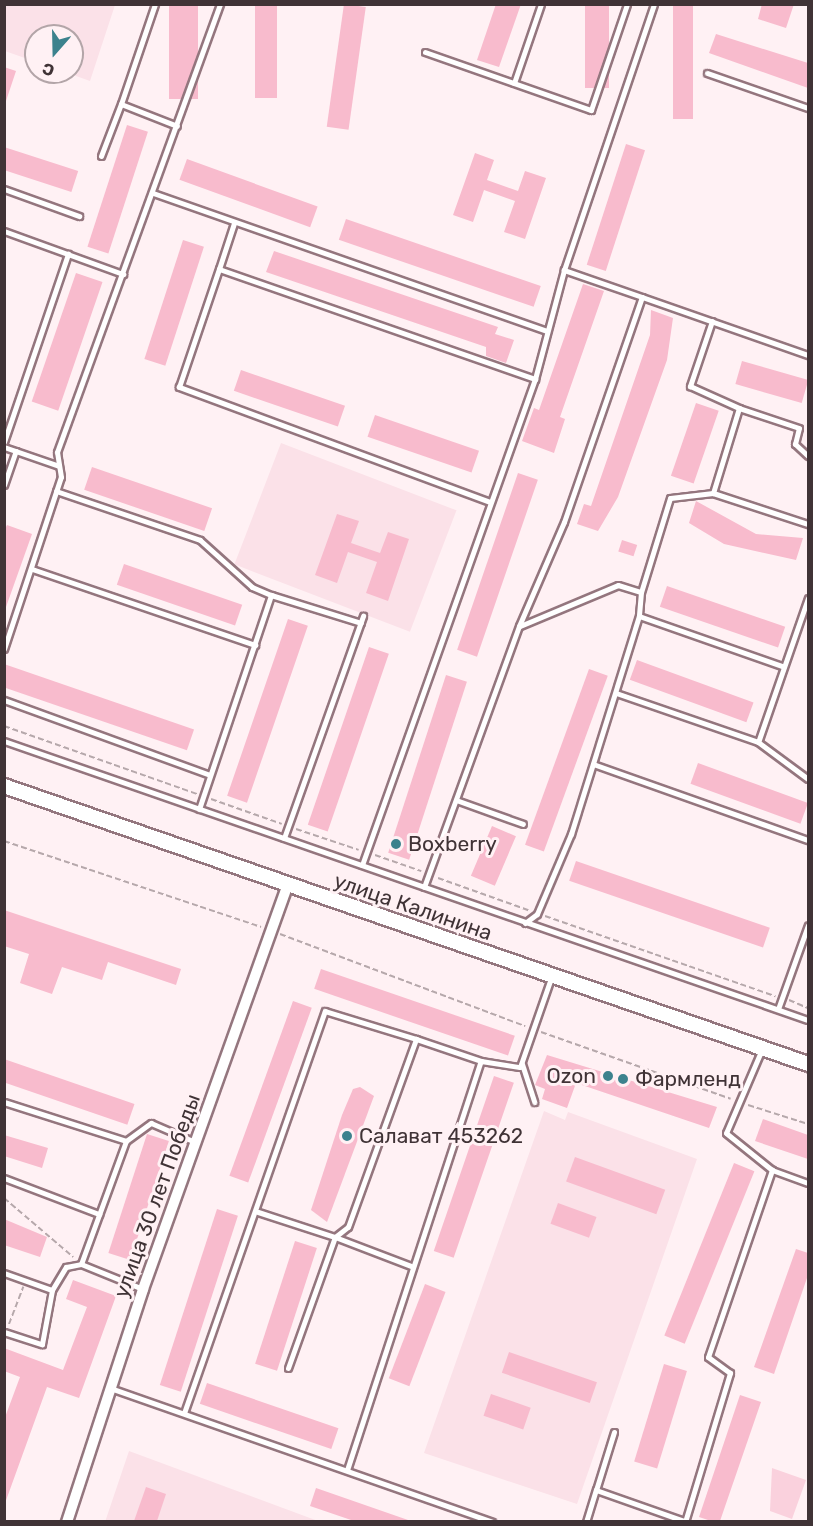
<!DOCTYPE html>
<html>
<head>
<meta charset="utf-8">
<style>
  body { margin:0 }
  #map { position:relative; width:813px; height:1526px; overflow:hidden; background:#fff1f4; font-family:Rubik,sans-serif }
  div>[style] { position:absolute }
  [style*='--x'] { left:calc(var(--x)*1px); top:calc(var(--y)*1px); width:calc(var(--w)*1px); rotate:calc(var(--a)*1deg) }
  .built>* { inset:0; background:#fbe1e8; transform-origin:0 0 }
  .green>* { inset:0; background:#fad1dd }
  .building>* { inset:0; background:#f8bbcd; transform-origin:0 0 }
  .path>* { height:2px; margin-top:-1px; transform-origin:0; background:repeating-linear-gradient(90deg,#b6a8ab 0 6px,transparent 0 9px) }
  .roads { filter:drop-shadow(2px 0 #94767e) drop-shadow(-2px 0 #94767e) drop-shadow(0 2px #94767e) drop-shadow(0 -2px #94767e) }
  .service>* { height:5px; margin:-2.5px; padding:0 2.5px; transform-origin:2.5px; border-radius:2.5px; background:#fff }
  .minor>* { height:10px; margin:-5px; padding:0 5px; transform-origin:5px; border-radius:5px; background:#fff }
  .tertiary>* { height:14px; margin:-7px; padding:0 7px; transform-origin:7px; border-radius:7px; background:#fff }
  .dots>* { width:16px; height:16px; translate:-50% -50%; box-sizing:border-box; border:3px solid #fff1f4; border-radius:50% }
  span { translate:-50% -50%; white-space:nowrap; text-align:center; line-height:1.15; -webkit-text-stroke:6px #fff1f4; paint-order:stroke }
  .poi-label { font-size:21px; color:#403336 }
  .left { translate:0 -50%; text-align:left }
  .right { translate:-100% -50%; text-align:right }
  .street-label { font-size:21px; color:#403336 }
  .frame { position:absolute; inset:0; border:6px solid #403336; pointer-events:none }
  .north { position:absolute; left:24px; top:24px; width:60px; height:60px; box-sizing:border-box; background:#fff1f4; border:2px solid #b3a5a8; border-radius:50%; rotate:200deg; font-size:16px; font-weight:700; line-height:24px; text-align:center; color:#403336 }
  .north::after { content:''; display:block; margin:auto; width:21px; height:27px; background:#3c828d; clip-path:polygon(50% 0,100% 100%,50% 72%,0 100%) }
</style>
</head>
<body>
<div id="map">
  <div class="built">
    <div style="clip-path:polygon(5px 4px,115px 5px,90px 81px,65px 72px,72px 72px,72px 36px,36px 36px,36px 62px,5px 51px)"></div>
    <div style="left:281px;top:443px;width:188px;height:130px;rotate:21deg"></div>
    <div style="clip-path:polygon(544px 1111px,565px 1120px,568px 1112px,697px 1159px,577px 1504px,424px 1453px)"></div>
    <div style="clip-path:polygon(129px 1451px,318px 1521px,105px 1522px)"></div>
  </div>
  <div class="green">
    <div style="clip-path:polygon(772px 1468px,806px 1480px,792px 1519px,770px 1511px)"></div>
  </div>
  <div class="building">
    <div style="left:169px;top:4px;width:29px;height:95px"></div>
    <div style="left:255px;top:4px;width:22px;height:94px"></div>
    <div style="left:344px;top:4px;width:22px;height:124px;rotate:8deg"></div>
    <div style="clip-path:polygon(496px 4px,521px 4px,499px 67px,477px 60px)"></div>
    <div style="left:585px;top:4px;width:24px;height:84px"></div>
    <div style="left:673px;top:4px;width:20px;height:115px"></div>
    <div style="clip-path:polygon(762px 4px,794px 4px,786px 28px,758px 19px)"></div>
    <div style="clip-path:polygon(716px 34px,808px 63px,808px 88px,709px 53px)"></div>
    <div style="clip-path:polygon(4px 67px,16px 71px,6px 101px,4px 100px)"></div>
    <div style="left:127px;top:125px;width:22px;height:128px;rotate:18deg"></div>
    <div style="left:626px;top:144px;width:20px;height:127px;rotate:18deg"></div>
    <div style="left:4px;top:147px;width:78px;height:22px;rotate:18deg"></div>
    <div style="clip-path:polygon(475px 153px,494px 160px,487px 180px,518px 191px,525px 171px,546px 178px,525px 239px,504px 232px,515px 201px,484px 190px,473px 222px,453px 215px)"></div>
    <div style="left:187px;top:159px;width:139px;height:22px;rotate:20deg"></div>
    <div style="left:346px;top:219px;width:206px;height:22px;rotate:19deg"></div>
    <div style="left:183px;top:240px;width:22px;height:125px;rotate:18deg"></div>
    <div style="clip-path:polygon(274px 251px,498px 327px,495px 334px,514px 340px,506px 363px,486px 356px,486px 347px,266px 272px)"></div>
    <div style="left:76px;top:273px;width:28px;height:136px;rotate:19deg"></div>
    <div style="clip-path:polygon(583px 284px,604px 291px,560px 417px,565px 419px,554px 453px,522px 441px,534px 408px,539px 410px)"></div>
    <div style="clip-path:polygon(651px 310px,673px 318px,667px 360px,618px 497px,598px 531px,577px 524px,584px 504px,591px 506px,650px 335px)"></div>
    <div style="left:742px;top:361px;width:69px;height:24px;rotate:16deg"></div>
    <div style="left:241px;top:370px;width:110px;height:22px;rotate:19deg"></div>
    <div style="left:696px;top:403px;width:24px;height:77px;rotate:19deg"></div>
    <div style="left:375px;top:415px;width:110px;height:23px;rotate:19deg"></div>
    <div style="left:92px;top:467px;width:127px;height:24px;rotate:19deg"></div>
    <div style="left:518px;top:473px;width:21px;height:187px;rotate:19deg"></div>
    <div style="clip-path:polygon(696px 501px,756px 534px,803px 538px,796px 560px,724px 544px,689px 523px)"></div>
    <div style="clip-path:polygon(337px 514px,359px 521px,351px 543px,380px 553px,388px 532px,409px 539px,388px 601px,366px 593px,377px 562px,348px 552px,337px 583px,315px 575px)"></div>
    <div style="clip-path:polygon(7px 525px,32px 534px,6px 607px,4px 531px)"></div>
    <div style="left:622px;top:540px;width:16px;height:12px;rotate:18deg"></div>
    <div style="left:124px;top:564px;width:125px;height:22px;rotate:19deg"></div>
    <div style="left:667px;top:586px;width:125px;height:22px;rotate:19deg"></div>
    <div style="left:288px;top:619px;width:21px;height:187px;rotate:19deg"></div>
    <div style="left:369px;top:647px;width:21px;height:188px;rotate:19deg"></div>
    <div style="left:637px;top:660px;width:124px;height:21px;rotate:20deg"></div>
    <div style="left:4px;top:664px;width:201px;height:22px;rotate:19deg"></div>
    <div style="left:589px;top:669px;width:20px;height:187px;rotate:20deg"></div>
    <div style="left:446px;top:675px;width:22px;height:187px;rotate:18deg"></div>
    <div style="left:698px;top:763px;width:117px;height:22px;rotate:20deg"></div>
    <div style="left:492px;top:826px;width:26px;height:54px;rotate:23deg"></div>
    <div style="left:576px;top:861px;width:205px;height:21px;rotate:19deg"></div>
    <div style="clip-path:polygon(4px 910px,181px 969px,176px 985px,108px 962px,102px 980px,62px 967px,52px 994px,20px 983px,29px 954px,4px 946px)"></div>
    <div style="left:321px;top:969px;width:205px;height:21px;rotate:19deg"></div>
    <div style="left:293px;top:1001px;width:20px;height:186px;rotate:20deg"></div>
    <div style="clip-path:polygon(547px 1055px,717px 1107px,709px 1128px,576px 1083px,567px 1108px,542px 1099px,545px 1089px,535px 1085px)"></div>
    <div style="left:4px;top:1059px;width:138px;height:22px;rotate:19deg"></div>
    <div style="left:494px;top:1076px;width:21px;height:185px;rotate:19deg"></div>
    <div style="clip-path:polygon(360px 1087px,374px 1096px,327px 1222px,311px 1210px,342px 1115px,353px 1089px)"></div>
    <div style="clip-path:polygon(763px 1119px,808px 1135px,808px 1159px,755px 1141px)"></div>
    <div style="left:147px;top:1134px;width:23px;height:125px;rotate:18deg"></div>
    <div style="clip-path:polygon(4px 1135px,48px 1148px,42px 1168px,4px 1156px)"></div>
    <div style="left:575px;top:1157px;width:96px;height:26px;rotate:20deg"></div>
    <div style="left:734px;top:1163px;width:22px;height:186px;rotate:22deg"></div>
    <div style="left:558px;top:1203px;width:41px;height:22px;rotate:20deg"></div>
    <div style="left:217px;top:1209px;width:22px;height:185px;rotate:18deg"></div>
    <div style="clip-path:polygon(4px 1219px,47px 1237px,40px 1257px,4px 1245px)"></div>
    <div style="left:295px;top:1241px;width:23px;height:129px;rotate:18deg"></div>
    <div style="clip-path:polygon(796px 1249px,808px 1253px,808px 1275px,774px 1374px,754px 1367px)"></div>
    <div style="clip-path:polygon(73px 1280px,116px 1296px,79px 1398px,47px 1387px,4px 1506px,4px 1420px,20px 1377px,4px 1371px,4px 1348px,63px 1370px,87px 1307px,66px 1299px)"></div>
    <div style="left:425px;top:1284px;width:22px;height:101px;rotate:21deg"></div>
    <div style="left:509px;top:1352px;width:93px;height:22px;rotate:19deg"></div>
    <div style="left:664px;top:1364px;width:24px;height:102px;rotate:17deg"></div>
    <div style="left:207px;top:1383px;width:139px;height:22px;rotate:19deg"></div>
    <div style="left:491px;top:1394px;width:42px;height:23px;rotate:19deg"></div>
    <div style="clip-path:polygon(740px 1395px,761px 1402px,720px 1521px,711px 1521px,699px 1517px)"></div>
    <div style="clip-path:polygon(146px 1487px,166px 1494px,157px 1521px,134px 1521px)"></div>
    <div style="clip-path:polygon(316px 1488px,408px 1520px,408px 1521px,354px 1521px,310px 1506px)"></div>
  </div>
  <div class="path">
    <div style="--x:4;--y:726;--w:205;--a:19.4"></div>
    <div style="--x:211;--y:799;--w:75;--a:19.4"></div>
    <div style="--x:296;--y:829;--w:66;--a:18.4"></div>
    <div style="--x:4;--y:841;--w:271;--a:18.5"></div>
    <div style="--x:375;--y:855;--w:49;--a:19.2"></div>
    <div style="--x:438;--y:878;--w:96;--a:19.6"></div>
    <div style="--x:545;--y:916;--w:244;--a:19.2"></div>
    <div style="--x:280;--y:934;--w:262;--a:20.6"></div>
    <div style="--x:789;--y:1000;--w:21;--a:23"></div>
    <div style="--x:541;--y:1032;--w:201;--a:19.4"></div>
    <div style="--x:748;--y:1105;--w:63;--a:17.6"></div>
    <div style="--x:4;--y:1198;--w:91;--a:40.5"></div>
    <div style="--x:9;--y:1324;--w:40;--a:-69"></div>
  </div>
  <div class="roads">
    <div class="service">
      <div style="--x:425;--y:52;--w:176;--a:19.3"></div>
      <div style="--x:591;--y:110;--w:112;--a:-71.2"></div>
      <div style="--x:707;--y:73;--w:107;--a:19.1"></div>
      <div style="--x:514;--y:83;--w:83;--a:-71.1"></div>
      <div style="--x:121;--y:104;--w:106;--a:-71.2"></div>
      <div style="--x:101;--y:156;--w:56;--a:-69"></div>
      <div style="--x:121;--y:104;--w:60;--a:21.4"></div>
      <div style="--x:4;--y:189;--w:80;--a:19.8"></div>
      <div style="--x:153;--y:193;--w:417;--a:19.3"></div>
      <div style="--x:4;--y:231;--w:127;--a:19.9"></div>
      <div style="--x:219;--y:269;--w:48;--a:-71.9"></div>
      <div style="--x:642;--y:297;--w:176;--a:19.3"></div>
      <div style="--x:712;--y:321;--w:69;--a:108.7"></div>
      <div style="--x:690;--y:386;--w:54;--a:24.2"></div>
      <div style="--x:4;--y:442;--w:199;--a:-71.2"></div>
      <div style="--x:4;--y:447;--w:58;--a:19.1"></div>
      <div style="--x:808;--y:456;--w:18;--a:-137"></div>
      <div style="--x:795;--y:444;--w:16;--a:-76"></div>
      <div style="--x:799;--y:428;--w:63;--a:-161.6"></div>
      <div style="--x:739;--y:408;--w:89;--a:107"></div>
      <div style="--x:713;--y:493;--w:100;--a:18.1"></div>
      <div style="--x:4;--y:485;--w:36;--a:-71"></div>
      <div style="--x:56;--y:491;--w:152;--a:18.8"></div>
      <div style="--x:200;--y:540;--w:70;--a:42.1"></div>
      <div style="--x:252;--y:587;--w:21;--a:23"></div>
      <div style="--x:713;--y:493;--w:43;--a:173.4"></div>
      <div style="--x:670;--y:498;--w:98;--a:107.1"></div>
      <div style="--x:641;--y:592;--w:24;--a:95"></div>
      <div style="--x:639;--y:616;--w:151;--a:19.3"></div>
      <div style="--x:490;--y:502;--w:332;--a:-159.7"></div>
      <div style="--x:179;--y:387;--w:125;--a:-71.3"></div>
      <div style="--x:219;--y:269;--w:335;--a:19.2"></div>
      <div style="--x:32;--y:569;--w:236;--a:18.8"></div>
      <div style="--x:808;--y:598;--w:152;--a:109.1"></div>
      <div style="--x:758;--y:742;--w:62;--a:36.5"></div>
      <div style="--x:520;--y:626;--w:106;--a:-22.7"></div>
      <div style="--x:618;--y:585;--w:24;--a:17"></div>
      <div style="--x:4;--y:649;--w:181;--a:-71.7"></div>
      <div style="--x:61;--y:477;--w:25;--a:-99"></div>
      <div style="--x:57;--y:452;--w:477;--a:-70"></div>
      <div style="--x:616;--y:693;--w:150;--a:19"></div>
      <div style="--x:4;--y:700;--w:219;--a:20"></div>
      <div style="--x:4;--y:741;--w:851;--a:19.14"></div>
      <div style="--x:593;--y:764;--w:228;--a:19.5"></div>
      <div style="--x:456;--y:800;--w:71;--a:19.7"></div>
      <div style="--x:199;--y:809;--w:226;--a:-71.4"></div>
      <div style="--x:271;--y:595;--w:94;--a:17.3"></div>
      <div style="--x:284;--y:838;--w:236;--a:-70.4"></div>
      <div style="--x:362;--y:865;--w:516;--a:-70.41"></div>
      <div style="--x:535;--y:379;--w:113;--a:-75.1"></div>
      <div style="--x:564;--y:270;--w:281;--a:-71.3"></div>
      <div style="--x:424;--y:887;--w:278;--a:-70"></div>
      <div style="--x:519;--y:626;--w:113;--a:-66.6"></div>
      <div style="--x:564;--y:522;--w:238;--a:-70.9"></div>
      <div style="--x:642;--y:297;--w:83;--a:-160.9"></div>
      <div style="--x:525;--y:923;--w:15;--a:-37"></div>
      <div style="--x:537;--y:914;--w:87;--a:-67"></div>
      <div style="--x:571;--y:834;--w:228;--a:-72.7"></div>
      <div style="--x:778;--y:1009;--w:89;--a:-70.3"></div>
      <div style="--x:762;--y:1049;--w:91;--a:113.2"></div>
      <div style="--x:726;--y:1133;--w:59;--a:38.8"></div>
      <div style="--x:522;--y:1064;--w:40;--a:72"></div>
      <div style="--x:4;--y:1102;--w:128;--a:17.7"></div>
      <div style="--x:126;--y:1141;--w:131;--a:110.1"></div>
      <div style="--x:81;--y:1264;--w:67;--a:22"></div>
      <div style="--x:126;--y:1141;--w:31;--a:-36"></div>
      <div style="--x:151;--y:1123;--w:48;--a:23.4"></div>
      <div style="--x:4;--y:1178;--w:102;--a:20.8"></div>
      <div style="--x:258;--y:1212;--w:81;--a:18"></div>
      <div style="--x:335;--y:1237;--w:16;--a:-38"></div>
      <div style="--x:348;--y:1227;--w:200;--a:-70.1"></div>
      <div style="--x:416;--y:1039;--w:69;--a:18.7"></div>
      <div style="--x:4;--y:1273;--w:51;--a:19.5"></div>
      <div style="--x:4;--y:1332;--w:40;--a:18"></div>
      <div style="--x:42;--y:1344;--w:55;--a:-79.5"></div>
      <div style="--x:52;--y:1290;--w:27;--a:-59"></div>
      <div style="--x:66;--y:1267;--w:15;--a:-11"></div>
      <div style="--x:288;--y:1368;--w:139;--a:-70.3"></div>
      <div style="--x:335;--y:1237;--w:81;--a:20.9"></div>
      <div style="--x:110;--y:1388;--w:405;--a:19.3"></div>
      <div style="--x:184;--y:1413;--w:426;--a:-70.7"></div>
      <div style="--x:325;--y:1011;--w:95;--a:17.1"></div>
      <div style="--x:614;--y:1432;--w:61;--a:107.2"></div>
      <div style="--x:596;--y:1490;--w:93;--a:19.4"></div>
      <div style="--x:347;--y:1470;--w:430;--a:-71.9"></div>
      <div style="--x:481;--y:1061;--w:39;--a:9"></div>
      <div style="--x:520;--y:1067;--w:94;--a:-70.8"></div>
      <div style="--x:586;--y:1522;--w:34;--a:-73"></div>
      <div style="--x:685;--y:1522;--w:156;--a:-73.2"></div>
      <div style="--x:730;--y:1373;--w:27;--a:-144"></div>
      <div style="--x:708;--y:1357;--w:198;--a:-71.1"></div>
      <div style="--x:772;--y:1170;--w:38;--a:20"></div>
    </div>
    <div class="minor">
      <div style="--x:67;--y:1522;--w:245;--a:-71.9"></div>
      <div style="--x:143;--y:1289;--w:429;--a:-70.3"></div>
    </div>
    <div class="tertiary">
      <div style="--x:4;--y:786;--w:851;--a:19.07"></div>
    </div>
  </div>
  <div class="dots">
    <div style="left:396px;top:844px;background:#3c828d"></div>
    <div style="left:608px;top:1076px;background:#3c828d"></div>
    <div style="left:623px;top:1079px;background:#3c828d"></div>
    <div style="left:347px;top:1136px;background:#3c828d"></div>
  </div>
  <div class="poi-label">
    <span class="left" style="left:408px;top:844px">Boxberry</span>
    <span class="right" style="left:596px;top:1076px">Ozon</span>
    <span class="left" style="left:635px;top:1079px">Фармленд</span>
    <span class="left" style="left:359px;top:1136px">Салават 453262</span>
  </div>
  <div class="street-label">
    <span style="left:413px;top:907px;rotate:19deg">улица Калинина</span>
    <span style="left:157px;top:1196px;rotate:-70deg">улица 30 лет Победы</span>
  </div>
  <div class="frame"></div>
  <div class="north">С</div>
</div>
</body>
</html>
